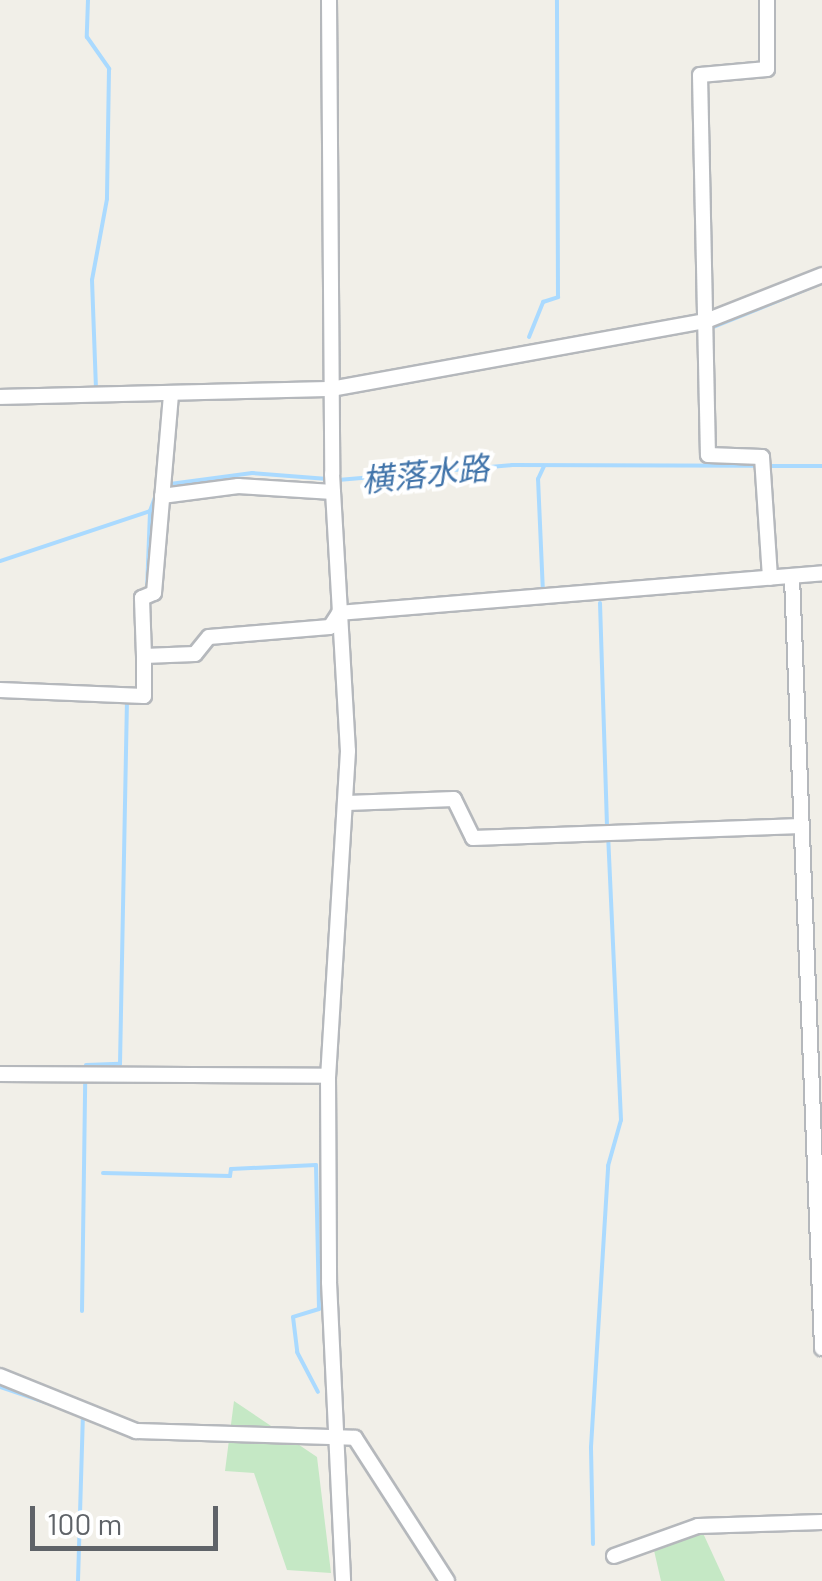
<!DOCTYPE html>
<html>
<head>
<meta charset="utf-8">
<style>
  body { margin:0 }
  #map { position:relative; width:822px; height:1581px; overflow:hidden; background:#f1efe8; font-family:Barlow,"Noto Sans JP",sans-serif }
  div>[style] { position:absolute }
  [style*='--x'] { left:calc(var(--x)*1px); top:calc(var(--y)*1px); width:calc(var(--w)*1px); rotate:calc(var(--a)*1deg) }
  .green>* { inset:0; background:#c5e8c5 }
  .stream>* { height:4px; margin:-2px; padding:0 2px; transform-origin:2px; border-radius:2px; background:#aadaff }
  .roads { filter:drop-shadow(2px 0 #b5b8bc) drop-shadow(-2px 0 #b5b8bc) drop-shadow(0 2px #b5b8bc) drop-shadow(0 -2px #b5b8bc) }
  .minor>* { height:14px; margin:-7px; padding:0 7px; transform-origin:7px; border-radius:7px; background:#fff }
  span { translate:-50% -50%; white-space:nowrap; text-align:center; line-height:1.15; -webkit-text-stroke:8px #fff; paint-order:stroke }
  .water-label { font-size:32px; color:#4174aa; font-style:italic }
  .scale { position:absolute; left:30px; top:1506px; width:188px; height:45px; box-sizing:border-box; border:5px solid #5f6368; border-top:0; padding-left:12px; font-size:30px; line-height:35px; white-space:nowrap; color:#5f6368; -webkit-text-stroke:8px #fff; paint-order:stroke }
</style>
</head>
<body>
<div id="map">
  <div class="green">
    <div style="clip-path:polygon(234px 1401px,317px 1457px,331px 1573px,287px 1570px,254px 1473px,225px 1471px)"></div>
    <div style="clip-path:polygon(702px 1531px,725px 1581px,661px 1581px,653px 1546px)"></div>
  </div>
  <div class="stream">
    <div style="--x:88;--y:0;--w:37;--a:92"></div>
    <div style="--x:87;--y:37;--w:39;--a:55"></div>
    <div style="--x:109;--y:69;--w:130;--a:90.9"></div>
    <div style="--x:107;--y:199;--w:82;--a:100.5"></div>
    <div style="--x:92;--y:280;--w:107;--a:87.9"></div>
    <div style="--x:711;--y:328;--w:120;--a:-22.1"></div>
    <div style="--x:529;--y:337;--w:38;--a:-68"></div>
    <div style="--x:543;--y:302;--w:16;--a:-18"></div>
    <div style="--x:558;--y:297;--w:297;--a:-90.2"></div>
    <div style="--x:766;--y:466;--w:56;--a:0"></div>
    <div style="--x:338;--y:480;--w:175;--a:-4.9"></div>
    <div style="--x:512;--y:465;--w:245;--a:0.2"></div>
    <div style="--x:170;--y:484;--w:83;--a:-7.6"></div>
    <div style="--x:252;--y:473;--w:76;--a:4.5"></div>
    <div style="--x:0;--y:561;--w:158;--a:-18.4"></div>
    <div style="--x:150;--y:511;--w:29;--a:-70"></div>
    <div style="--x:147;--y:590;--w:79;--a:-87.8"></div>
    <div style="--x:543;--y:593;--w:114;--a:-92.5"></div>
    <div style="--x:538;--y:479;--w:14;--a:-65"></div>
    <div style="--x:600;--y:603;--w:221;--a:88.2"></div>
    <div style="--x:86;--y:1065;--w:34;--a:-2"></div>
    <div style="--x:120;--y:1064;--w:362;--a:-88.9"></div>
    <div style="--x:103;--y:1173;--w:127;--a:1.4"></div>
    <div style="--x:230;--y:1176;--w:7;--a:-82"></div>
    <div style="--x:231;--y:1169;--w:85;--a:-2.7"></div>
    <div style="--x:316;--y:1165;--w:144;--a:88.8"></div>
    <div style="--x:319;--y:1309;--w:27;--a:163"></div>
    <div style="--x:293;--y:1317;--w:35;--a:83"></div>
    <div style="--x:297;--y:1352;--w:45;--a:62.3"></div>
    <div style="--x:82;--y:1311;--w:229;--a:-89.2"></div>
    <div style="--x:0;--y:1387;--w:69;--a:18.7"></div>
    <div style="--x:385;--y:1498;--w:66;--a:56.8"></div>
    <div style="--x:593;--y:1544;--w:97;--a:-91.2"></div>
    <div style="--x:591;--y:1447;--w:282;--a:-86.5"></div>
    <div style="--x:608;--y:1166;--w:48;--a:-74.2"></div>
    <div style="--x:621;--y:1120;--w:281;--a:-92.6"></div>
    <div style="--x:78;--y:1581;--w:164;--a:-88.3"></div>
  </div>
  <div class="roads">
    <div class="minor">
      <div style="--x:329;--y:0;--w:474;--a:89.6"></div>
      <div style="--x:332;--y:474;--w:277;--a:86.7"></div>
      <div style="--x:348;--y:751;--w:326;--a:93.5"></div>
      <div style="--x:328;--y:1076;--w:206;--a:89.7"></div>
      <div style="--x:329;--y:1282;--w:299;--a:87.3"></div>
      <div style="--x:767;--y:0;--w:69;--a:90"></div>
      <div style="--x:767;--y:69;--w:67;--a:174.9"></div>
      <div style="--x:700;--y:75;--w:380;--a:88.8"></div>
      <div style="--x:708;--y:455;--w:54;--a:2.1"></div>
      <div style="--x:762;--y:457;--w:121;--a:86.2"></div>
      <div style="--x:0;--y:397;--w:331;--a:-1.4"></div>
      <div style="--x:331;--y:389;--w:381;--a:-10.3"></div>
      <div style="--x:706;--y:321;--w:125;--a:-21.6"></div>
      <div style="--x:162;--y:496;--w:77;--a:-7.5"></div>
      <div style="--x:238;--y:486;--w:95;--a:3.6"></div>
      <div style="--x:792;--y:577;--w:772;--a:87.77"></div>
      <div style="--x:144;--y:656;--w:58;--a:-92"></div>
      <div style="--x:142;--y:598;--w:13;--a:-23"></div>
      <div style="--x:154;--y:593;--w:198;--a:-85.1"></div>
      <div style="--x:0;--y:690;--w:144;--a:2.4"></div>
      <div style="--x:144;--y:696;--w:40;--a:-90"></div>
      <div style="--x:144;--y:656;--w:51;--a:-2.2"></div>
      <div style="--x:195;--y:654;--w:22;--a:-51"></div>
      <div style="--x:209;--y:637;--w:121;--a:-4.7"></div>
      <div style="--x:330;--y:627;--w:17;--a:-57"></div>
      <div style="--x:339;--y:613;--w:485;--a:-4.7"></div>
      <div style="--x:347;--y:803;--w:107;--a:-2.1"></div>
      <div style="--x:454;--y:799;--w:43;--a:64"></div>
      <div style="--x:473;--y:838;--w:328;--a:-2.1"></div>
      <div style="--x:0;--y:1074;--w:328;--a:0.3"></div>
      <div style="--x:0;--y:1376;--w:147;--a:22"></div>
      <div style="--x:136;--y:1431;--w:219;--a:1.8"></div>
      <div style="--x:355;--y:1438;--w:170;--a:57.2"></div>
      <div style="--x:614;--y:1556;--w:89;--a:-19.7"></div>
      <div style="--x:698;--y:1526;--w:124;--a:-1.8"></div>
    </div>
  </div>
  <div class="water-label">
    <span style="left:425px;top:473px;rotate:-6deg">横落水路</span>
  </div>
  <div class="scale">100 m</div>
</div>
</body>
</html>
